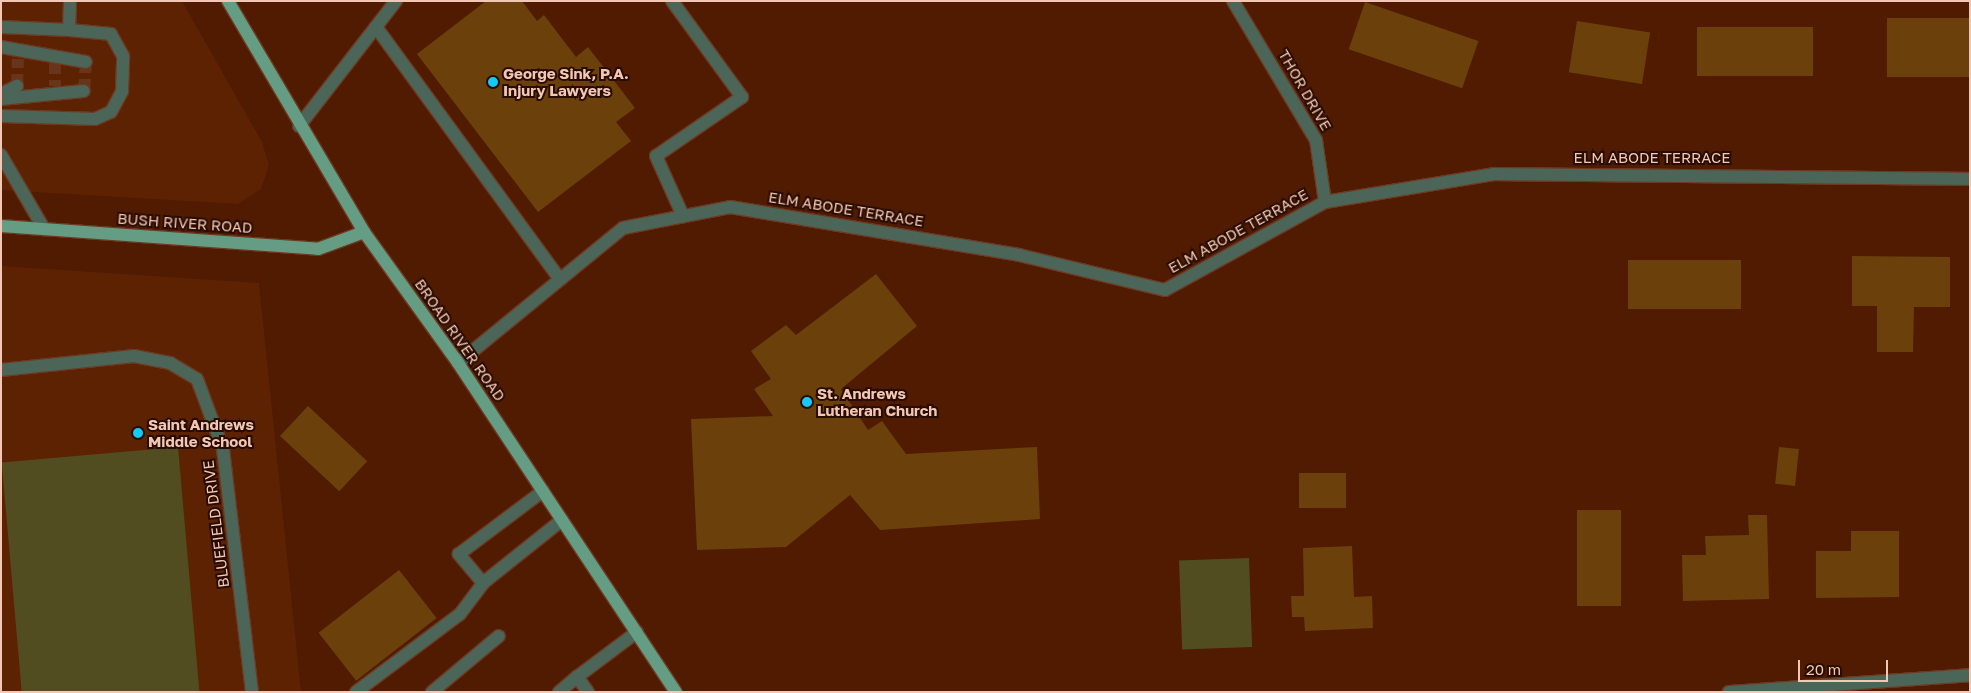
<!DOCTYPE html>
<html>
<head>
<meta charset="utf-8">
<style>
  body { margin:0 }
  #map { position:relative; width:1971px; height:693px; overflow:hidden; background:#501b00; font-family:"Golos Text",sans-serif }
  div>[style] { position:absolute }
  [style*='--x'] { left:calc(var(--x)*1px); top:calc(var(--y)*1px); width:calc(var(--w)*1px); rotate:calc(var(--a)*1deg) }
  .built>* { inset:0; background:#5d2202 }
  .green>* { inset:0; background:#514d20; transform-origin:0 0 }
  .building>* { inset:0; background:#6c400a; transform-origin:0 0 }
  .minor-tunnel>* { height:12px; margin-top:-6px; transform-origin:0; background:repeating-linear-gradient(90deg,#68351b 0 12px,transparent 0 18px) }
  .roads { filter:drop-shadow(1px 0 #6d3a21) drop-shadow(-1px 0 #6d3a21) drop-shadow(0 1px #6d3a21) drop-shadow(0 -1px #6d3a21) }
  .minor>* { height:12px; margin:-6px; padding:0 6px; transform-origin:6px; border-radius:6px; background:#4b6659 }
  .major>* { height:12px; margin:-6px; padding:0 6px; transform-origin:6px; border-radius:6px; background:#649d83 }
  .dots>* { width:14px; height:14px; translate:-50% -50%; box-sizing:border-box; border:2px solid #290c01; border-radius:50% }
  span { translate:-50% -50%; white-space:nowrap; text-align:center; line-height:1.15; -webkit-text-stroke:4px #290c01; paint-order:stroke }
  .poi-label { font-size:15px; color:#f2c7b5; font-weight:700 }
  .left { translate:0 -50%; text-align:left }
  .street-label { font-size:15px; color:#f2c7b5 }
  .frame { position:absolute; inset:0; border:2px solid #f2c7b5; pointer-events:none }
  .scale { position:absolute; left:1798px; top:660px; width:90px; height:22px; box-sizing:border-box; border:2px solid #f2c7b5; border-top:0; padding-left:6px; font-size:15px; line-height:18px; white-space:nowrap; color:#f2c7b5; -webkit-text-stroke:4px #290c01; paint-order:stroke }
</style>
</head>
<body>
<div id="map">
  <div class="built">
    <div style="clip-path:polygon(1px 1px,182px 1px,262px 142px,269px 165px,261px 189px,238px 204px,1px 190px)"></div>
    <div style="clip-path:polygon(1px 266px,259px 283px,301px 692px,1px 692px)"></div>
  </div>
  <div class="green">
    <div style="left:178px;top:447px;width:246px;height:177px;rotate:85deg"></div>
    <div style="left:1249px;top:558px;width:89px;height:70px;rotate:88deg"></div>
  </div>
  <div class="building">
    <div style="clip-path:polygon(486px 1px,522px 1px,537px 21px,544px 15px,576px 57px,588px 47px,635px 108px,616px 122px,631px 141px,538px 212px,417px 54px)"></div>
    <div style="left:1365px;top:2px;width:120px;height:50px;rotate:19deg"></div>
    <div style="left:1887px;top:18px;width:83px;height:59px"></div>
    <div style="left:1577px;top:21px;width:74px;height:52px;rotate:9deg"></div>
    <div style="left:1697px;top:27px;width:116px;height:49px"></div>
    <div style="clip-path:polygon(1852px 256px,1950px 257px,1950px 307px,1914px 307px,1913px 352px,1877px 352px,1877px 306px,1852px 306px)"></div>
    <div style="left:1628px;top:260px;width:113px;height:49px"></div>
    <div style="clip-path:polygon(876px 274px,917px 326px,841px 389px,868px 430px,882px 421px,906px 454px,1037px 447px,1040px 519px,880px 530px,850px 495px,786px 547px,697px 550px,691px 419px,773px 416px,754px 389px,771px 379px,751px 351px,786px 325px,796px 335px)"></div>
    <div style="left:308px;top:406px;width:81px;height:41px;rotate:43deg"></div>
    <div style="left:1779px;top:447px;width:20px;height:37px;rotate:6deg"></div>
    <div style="left:1346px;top:473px;width:35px;height:47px;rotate:90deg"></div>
    <div style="left:1577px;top:510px;width:44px;height:96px"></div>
    <div style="clip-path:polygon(1748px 515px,1767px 515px,1769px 599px,1683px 601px,1682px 555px,1706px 555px,1705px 536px,1749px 535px)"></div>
    <div style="clip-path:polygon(1851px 531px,1899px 531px,1899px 597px,1816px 598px,1816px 551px,1851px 551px)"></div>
    <div style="clip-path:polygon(1352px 546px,1354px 597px,1372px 596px,1373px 628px,1305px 631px,1304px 617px,1292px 617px,1291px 596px,1304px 596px,1303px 548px)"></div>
    <div style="left:399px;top:570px;width:61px;height:102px;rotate:52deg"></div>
  </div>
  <div class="minor-tunnel">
    <div style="--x:55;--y:62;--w:24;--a:90"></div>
    <div style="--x:17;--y:86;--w:27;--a:-88"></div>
    <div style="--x:84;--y:91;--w:29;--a:-86"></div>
  </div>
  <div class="roads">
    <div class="minor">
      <div style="--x:672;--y:1;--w:119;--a:53.9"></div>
      <div style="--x:742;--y:97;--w:104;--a:145.5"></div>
      <div style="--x:656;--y:156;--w:66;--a:65.8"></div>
      <div style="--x:1233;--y:1;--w:162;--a:59.2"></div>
      <div style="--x:1316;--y:140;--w:63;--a:81.7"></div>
      <div style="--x:1;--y:27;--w:68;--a:2.5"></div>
      <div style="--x:376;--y:27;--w:312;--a:53.9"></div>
      <div style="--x:1;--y:47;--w:86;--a:10"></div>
      <div style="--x:1;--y:94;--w:18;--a:-27"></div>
      <div style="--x:1;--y:99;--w:83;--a:-5.5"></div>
      <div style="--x:1;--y:116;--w:94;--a:1.8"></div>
      <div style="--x:95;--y:119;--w:17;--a:-24"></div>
      <div style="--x:111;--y:112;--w:24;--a:-62"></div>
      <div style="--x:122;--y:91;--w:35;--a:-88"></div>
      <div style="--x:123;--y:56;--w:25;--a:-119"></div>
      <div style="--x:111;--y:34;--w:42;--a:-174.6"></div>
      <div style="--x:69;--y:30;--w:29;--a:-88"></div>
      <div style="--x:299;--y:126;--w:158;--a:-52.2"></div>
      <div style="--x:1;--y:155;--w:86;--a:59.8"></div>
      <div style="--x:458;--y:363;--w:213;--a:-39.3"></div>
      <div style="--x:623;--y:228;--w:109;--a:-11.1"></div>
      <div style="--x:730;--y:207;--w:293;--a:9.4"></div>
      <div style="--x:1019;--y:255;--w:150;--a:13.5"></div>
      <div style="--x:1165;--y:290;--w:183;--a:-28.8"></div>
      <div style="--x:1325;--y:202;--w:171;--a:-9.4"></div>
      <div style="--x:1494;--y:174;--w:476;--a:0.6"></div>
      <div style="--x:1;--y:370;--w:134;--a:-6"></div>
      <div style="--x:134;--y:356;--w:37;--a:11"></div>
      <div style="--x:170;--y:363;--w:31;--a:31"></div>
      <div style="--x:197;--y:379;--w:75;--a:69.6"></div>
      <div style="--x:223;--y:449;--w:245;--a:83.2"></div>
      <div style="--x:483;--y:583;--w:38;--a:-130"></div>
      <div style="--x:459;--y:554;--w:105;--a:-36.9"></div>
      <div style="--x:356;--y:692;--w:130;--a:-36.9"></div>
      <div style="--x:460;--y:614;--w:39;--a:-53"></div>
      <div style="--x:483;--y:583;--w:101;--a:-38.6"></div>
      <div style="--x:432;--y:692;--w:87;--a:-39.9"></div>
      <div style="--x:559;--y:692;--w:23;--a:-40"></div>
      <div style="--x:588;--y:692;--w:19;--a:-126"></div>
      <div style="--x:577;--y:677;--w:75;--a:-36.9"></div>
      <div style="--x:1729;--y:692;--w:242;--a:-4"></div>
    </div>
    <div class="major">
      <div style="--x:228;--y:1;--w:268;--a:59.5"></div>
      <div style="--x:364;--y:232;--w:161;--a:54.3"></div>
      <div style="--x:458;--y:363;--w:395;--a:56.5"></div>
      <div style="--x:1;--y:226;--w:318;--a:4.1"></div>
      <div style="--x:318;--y:249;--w:49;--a:-20.3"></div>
    </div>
  </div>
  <div class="dots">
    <div style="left:493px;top:82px;background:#15cafb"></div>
    <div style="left:807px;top:402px;background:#15cafb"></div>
    <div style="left:138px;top:433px;background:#15cafb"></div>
  </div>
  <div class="poi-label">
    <span class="left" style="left:503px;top:82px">George Sink, P.A.<br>Injury Lawyers</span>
    <span class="left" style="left:817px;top:402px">St. Andrews<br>Lutheran Church</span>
    <span class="left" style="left:148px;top:433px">Saint Andrews<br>Middle School</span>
  </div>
  <div class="street-label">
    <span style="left:1305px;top:90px;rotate:60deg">THOR DRIVE</span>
    <span style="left:1652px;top:158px">ELM ABODE TERRACE</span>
    <span style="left:846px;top:209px;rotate:9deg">ELM ABODE TERRACE</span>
    <span style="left:185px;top:223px;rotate:4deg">BUSH RIVER ROAD</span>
    <span style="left:1238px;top:231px;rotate:-29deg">ELM ABODE TERRACE</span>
    <span style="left:460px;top:340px;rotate:55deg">BROAD RIVER ROAD</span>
    <span style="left:216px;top:524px;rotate:-97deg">BLUEFIELD DRIVE</span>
  </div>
  <div class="frame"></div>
  <div class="scale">20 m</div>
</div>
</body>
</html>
